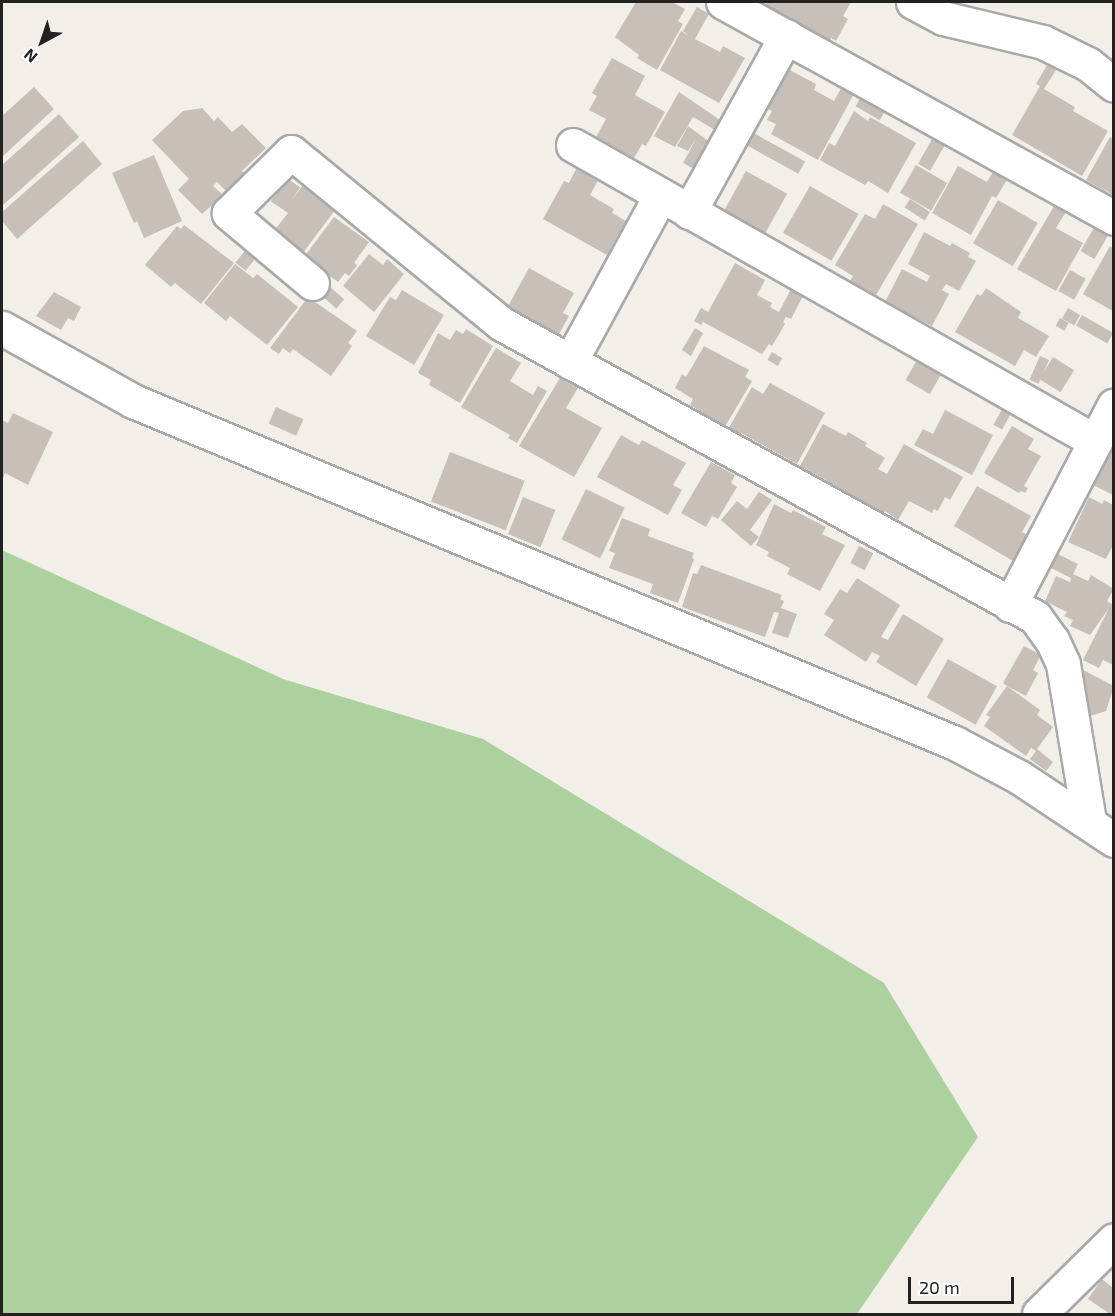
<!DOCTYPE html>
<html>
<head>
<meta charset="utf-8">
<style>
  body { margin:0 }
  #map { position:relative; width:1115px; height:1316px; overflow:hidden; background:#f2efe9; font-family:"Exo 2",sans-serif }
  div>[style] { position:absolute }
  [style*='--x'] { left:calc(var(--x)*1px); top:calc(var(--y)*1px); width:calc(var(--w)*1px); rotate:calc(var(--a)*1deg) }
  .forest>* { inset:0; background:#add19e }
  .building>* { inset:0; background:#c7bfb8; transform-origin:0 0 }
  .roads { filter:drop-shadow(2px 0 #a9a9a9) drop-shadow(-2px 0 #a9a9a9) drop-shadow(0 2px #a9a9a9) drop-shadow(0 -2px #a9a9a9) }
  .minor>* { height:33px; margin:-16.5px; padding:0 16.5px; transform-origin:16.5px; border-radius:16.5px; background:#fff }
  .tertiary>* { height:33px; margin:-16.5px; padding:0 16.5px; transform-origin:16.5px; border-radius:16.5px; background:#fff }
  span { translate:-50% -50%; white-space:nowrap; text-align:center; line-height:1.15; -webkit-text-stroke:4.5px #fff; paint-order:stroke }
  .frame { position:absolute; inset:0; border:3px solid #222; pointer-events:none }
  .north { position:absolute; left:12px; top:12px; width:60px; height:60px; -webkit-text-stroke:4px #fff; paint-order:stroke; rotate:220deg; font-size:16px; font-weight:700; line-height:24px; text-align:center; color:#222 }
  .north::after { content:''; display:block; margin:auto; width:21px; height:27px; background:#222; clip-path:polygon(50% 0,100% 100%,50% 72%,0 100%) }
  .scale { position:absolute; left:908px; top:1277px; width:106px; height:27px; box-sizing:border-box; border:3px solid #222; border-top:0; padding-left:8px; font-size:18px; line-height:21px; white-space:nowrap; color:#222; -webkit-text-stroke:4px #fff; paint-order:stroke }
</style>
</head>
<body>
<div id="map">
  <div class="forest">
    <div style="clip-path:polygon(2px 550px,283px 679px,483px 739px,884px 983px,978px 1137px,857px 1314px,2px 1314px)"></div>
  </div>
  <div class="building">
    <div style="clip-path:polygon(636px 2px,672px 2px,685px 9px,678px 21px,683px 24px,657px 70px,637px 58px,639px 55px,615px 37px)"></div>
    <div style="clip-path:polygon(767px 2px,851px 2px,843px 16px,848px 19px,836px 41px,831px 38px,827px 43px,763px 9px)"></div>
    <div style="clip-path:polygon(697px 7px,709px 14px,695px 39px,720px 52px,723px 46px,745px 58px,719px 103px,660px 70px,681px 31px,689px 36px,683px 31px)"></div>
    <div style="clip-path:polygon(612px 58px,645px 76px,635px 95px,665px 112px,646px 146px,642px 144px,634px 158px,596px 137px,606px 119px,589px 110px,597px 96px,592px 93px)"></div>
    <div style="clip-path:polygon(1047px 65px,1056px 70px,1044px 89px,1075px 107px,1073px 111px,1108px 131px,1082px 176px,1012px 135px,1040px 86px,1036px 84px)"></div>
    <div style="clip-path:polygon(786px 68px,816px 84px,814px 90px,834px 101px,843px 85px,855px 92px,818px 160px,771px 134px,776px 124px,767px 120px,772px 111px,767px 109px)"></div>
    <div style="clip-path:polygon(34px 87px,54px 109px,2px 157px,2px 116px)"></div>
    <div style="clip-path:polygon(679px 92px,720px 120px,715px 130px,693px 117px,675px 147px,654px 136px)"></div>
    <div style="left:862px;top:95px;width:28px;height:13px;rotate:30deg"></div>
    <div style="clip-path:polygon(202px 108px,214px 121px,218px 117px,232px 132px,242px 124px,266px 148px,242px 171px,245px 173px,227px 192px,217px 182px,213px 186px,223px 195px,202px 214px,178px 190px,189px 179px,152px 140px,183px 111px)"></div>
    <div style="clip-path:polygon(854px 111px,868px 121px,870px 117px,916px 143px,888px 193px,868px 181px,865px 185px,825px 163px,830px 154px,825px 163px,820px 160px,829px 143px,835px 146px)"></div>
    <div style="clip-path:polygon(59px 114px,79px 137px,2px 206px,2px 165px)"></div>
    <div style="clip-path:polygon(688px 126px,711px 143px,696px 170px,683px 163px,696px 139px,688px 151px,677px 146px)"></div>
    <div style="left:750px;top:131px;width:63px;height:14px;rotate:29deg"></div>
    <div style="left:934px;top:136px;width:14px;height:32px;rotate:30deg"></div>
    <div style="clip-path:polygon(1110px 137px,1113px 139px,1113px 195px,1086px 180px)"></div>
    <div style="clip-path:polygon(83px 141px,102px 164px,17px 239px,2px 221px,2px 212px)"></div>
    <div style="clip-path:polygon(154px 155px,182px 221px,144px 238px,137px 221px,134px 223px,112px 173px)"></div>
    <div style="clip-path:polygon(578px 165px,600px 177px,590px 195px,614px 209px,612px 213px,626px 221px,607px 255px,543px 219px,564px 181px,569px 183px)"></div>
    <div style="left:916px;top:165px;width:36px;height:32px;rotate:30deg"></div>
    <div style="clip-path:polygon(958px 166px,987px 182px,994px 170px,1008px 178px,996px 198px,992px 196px,971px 235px,932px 213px)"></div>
    <div style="left:746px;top:171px;width:47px;height:46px;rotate:29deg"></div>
    <div style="left:286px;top:178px;width:17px;height:28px;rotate:33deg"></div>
    <div style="clip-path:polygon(304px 184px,317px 191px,315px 193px,336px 209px,302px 254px,273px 232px,288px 213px,284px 210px)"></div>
    <div style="left:810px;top:186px;width:56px;height:54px;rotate:30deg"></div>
    <div style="left:910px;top:199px;width:24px;height:10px;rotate:33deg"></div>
    <div style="left:998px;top:200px;width:46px;height:50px;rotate:30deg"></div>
    <div style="clip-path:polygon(1056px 203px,1067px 210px,1056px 228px,1083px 243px,1056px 291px,1017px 269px)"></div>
    <div style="clip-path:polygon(883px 204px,918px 224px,876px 295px,850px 281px,853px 276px,835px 265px,865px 214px,875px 219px)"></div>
    <div style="clip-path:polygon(334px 217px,369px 242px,354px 263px,357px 265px,349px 276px,345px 273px,338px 282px,304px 257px)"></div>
    <div style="clip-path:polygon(184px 225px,234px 263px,201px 304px,175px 283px,171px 287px,145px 265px,177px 226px,181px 229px)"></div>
    <div style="left:1095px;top:226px;width:16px;height:29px;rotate:30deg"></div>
    <div style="clip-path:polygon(924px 232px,950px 246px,952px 243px,970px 253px,968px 257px,976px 261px,959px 291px,946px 284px,942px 290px,949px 294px,932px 326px,885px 302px,902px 269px,927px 282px,930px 276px,908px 264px)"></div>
    <div style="clip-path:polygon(1110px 246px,1113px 248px,1113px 311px,1083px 294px)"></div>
    <div style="left:248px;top:247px;width:13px;height:20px;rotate:39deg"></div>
    <div style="clip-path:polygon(369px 254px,383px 265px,387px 259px,404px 274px,374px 312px,343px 286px)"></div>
    <div style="clip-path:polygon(735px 263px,765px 280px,757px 295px,772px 303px,770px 307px,779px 312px,793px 285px,805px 292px,791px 319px,786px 317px,783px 322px,785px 324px,772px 346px,769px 344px,762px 354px,703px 322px,701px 325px,694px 321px,701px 308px,708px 312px)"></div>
    <div style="clip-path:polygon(235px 264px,253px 278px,257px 274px,298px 307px,267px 345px,230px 316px,226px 321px,204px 303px)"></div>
    <div style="clip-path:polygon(529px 268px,574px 293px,563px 313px,569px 316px,558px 336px,507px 308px)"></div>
    <div style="left:1070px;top:270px;width:18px;height:24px;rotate:29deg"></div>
    <div style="left:323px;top:281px;width:28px;height:12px;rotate:41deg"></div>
    <div style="clip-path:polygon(986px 288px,1021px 312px,1018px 318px,1049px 336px,1036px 357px,1024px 350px,1015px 366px,955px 332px,977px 294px,981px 296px)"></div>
    <div style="clip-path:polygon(402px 290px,444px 315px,414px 365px,366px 336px,390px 297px,396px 300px)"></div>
    <div style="clip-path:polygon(54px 292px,81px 307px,74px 321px,68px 318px,61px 330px,36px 316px)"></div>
    <div style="clip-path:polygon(308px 297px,357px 331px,348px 343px,352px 346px,331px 376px,293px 349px,290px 353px,283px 348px,279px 354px,270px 348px)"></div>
    <div style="left:1068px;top:308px;width:14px;height:12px;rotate:30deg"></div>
    <div style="left:1082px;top:315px;width:36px;height:12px;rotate:30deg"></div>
    <div style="left:1060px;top:318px;width:10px;height:9px;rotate:29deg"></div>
    <div style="clip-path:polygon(695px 328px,703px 333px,691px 356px,682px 350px)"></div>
    <div style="clip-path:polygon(466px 329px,493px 346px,460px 403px,429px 385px,431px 380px,418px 373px,438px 333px,450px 340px,456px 330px,463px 334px)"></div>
    <div style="clip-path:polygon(704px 346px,749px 370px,745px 377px,752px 381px,723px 430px,700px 417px,703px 413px,690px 405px,693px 399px,675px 388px,682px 374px,686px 377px)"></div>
    <div style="clip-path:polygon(496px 348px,521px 363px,510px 381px,533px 395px,538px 386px,547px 391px,517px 443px,508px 438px,510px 435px,461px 407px)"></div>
    <div style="left:772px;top:352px;width:12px;height:9px;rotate:31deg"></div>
    <div style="left:920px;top:355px;width:28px;height:29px;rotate:30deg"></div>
    <div style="left:1040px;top:356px;width:10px;height:26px;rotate:24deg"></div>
    <div style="left:1053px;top:357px;width:25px;height:26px;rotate:32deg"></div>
    <div style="clip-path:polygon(560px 378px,578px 388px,566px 408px,602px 428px,574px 477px,519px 446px)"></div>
    <div style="clip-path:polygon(770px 383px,825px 413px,797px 464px,741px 433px,739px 437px,727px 431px,752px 387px,763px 394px)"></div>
    <div style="left:1006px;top:402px;width:10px;height:26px;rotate:29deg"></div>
    <div style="left:276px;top:407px;width:30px;height:18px;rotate:24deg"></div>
    <div style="clip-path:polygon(945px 410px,993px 435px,972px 475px,914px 445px,923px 429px,933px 434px)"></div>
    <div style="clip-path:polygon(13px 413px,53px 432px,28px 485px,5px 473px,2px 481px,2px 420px,8px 423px)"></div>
    <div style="clip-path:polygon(823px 424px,846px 436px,848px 432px,867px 443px,865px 446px,885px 458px,878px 469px,887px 474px,904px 444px,963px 477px,950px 500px,945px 497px,938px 511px,934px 509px,932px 513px,909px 501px,898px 520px,885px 511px,881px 518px,842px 497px,845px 491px,800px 466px)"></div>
    <div style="clip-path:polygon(1012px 426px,1034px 439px,1028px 449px,1041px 456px,1024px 486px,1028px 488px,1025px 493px,1021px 491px,1019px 493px,984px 473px)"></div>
    <div style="clip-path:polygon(621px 435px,639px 445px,642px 440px,686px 463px,673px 485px,682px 490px,668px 515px,597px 477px)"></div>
    <div style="clip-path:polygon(1113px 441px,1113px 495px,1091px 484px)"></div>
    <div style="left:450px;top:452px;width:80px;height:53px;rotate:21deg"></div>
    <div style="clip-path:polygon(711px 462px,735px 475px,731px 483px,737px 487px,718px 519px,712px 516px,706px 527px,681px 513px)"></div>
    <div style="clip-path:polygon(977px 486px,1031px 516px,1022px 532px,1028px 535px,1013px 561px,954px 526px)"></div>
    <div style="left:586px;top:489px;width:43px;height:56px;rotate:26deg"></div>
    <div style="clip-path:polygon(759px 492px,772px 500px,750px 530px,759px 537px,751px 546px,721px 520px,737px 501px,747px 509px)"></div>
    <div style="left:523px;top:497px;width:35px;height:40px;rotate:22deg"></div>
    <div style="clip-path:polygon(1089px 497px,1102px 504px,1104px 500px,1113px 505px,1113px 545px,1106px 559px,1068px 542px)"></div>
    <div style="clip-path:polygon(774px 504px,791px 513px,793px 510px,826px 527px,822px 534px,845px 545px,820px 591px,787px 574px,790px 568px,767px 556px,769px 552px,756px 545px)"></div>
    <div style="clip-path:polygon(622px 518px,650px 529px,648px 536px,694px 553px,692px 558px,694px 559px,678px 603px,650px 593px,653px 584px,609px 568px,615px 553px,609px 551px)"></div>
    <div style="left:859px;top:546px;width:16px;height:19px;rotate:27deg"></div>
    <div style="clip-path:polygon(1054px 552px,1078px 564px,1073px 574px,1088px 581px,1091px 575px,1114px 589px,1107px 601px,1113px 605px,1113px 665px,1103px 660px,1099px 668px,1083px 660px,1109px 608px,1090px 635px,1070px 626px,1073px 620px,1064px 616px,1067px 612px,1045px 601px,1056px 576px,1070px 582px,1071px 578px,1047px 566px)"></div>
    <div style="clip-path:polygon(701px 565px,782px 595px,780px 599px,784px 601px,781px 608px,797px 614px,788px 638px,772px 633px,779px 613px,774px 612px,765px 637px,682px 607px,693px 573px,697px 574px)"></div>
    <div style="clip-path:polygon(857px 578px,900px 605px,881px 637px,888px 640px,903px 614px,944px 639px,916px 686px,876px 662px,880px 656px,872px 652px,866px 662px,824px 635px,834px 620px,824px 614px,840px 589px,847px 593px)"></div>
    <div style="clip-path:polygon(1024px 646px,1041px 655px,1033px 670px,1038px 673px,1026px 696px,1007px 686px,1040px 710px,1037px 715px,1053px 727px,1037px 749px,1053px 762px,1046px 771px,1030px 759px,1036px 751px,1031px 748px,1026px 756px,984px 726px,990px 717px,986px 715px,1007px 686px,1003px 683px)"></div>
    <div style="left:948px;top:659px;width:56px;height:44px;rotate:29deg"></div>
    <div style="clip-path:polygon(1083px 670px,1114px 686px,1106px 711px,1087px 717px)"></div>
    <div style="clip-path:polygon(1102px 1279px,1113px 1288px,1113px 1310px,1110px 1314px,1088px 1299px)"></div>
  </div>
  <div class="roads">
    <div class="minor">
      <div style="--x:723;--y:2;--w:447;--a:28.9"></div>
      <div style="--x:913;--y:2;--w:34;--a:28"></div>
      <div style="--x:943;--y:18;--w:103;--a:13.5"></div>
      <div style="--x:1043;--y:42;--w:50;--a:26.1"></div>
      <div style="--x:1088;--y:64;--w:33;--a:39"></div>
      <div style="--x:573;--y:145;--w:600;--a:29.56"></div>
      <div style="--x:689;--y:212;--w:201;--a:-61.1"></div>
      <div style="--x:312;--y:283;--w:109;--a:-139.9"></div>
      <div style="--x:229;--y:213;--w:87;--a:-44.5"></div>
      <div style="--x:291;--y:152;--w:272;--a:39.2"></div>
      <div style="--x:502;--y:324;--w:608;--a:28.8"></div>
      <div style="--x:1035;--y:617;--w:29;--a:54"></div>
      <div style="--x:1052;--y:640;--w:26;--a:65"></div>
      <div style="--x:1063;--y:664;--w:159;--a:80.6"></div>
      <div style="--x:570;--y:362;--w:189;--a:-61.5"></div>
      <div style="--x:1010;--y:605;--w:225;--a:-62.5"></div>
      <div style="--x:1039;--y:1314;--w:105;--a:-44.6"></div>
    </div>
    <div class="tertiary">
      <div style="--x:2;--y:328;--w:150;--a:29.1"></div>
      <div style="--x:133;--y:401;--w:890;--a:22.59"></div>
      <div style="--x:955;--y:743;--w:72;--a:28"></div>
      <div style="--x:1019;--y:777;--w:114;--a:33.6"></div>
    </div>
  </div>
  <div class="frame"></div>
  <div class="north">N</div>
  <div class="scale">20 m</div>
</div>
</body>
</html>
